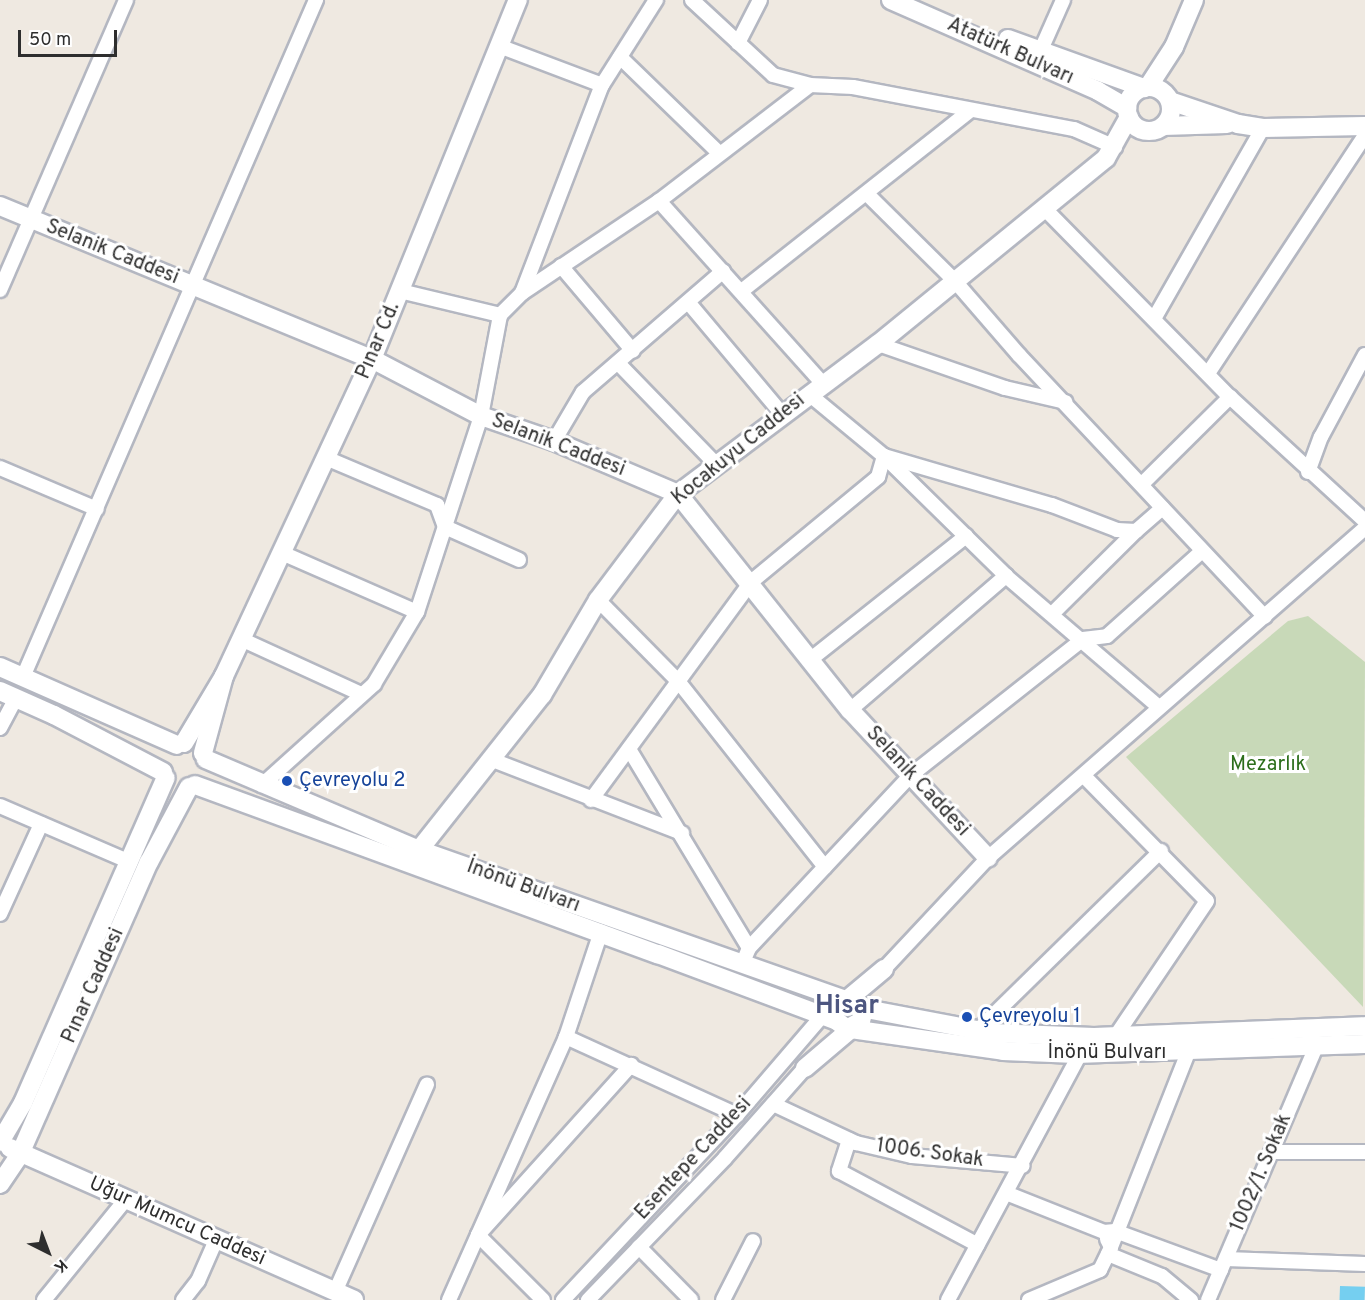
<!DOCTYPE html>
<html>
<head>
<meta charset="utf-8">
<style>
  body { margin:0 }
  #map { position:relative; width:1365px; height:1300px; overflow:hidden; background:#efe9e1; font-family:Overpass,sans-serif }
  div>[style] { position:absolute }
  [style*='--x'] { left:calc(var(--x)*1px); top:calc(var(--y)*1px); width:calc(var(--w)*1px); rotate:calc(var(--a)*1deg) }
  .cemetery>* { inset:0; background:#c8d9b8 }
  .water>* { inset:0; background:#75cff0; transform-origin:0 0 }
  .roads { filter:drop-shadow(2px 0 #b4b7c1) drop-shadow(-2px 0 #b4b7c1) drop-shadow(0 2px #b4b7c1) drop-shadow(0 -2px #b4b7c1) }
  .street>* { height:14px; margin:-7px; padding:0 7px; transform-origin:7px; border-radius:7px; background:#fff }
  .secondary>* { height:18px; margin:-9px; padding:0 9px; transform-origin:9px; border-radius:9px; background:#fff }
  .secondary>.ring { margin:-9px; padding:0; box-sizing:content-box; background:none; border:18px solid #fff; border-radius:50% }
  .dots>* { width:16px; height:16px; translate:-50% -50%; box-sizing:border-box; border:3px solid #fff; border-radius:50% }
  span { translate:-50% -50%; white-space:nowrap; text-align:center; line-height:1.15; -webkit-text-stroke:6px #fff; paint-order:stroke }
  .street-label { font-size:20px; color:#2e2e2e }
  .park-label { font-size:20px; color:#2c6e1b }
  .transit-label { font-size:20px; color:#164399 }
  .left { translate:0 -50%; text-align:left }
  .district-label { font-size:26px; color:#4d5680; font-weight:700 }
  .north { position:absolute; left:18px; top:1222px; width:60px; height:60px; -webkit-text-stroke:4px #fff; paint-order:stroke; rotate:138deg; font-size:16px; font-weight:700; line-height:24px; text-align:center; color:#2e2e2e }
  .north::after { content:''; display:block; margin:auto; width:21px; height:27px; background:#2e2e2e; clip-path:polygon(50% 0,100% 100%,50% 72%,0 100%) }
  .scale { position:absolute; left:18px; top:30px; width:99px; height:27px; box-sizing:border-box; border:3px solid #2e2e2e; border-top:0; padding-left:8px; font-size:18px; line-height:21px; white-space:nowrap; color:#2e2e2e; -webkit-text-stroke:4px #fff; paint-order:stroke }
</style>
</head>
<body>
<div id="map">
  <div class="cemetery">
    <div style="clip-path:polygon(1308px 616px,1365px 662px,1363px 1007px,1126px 757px,1288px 621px)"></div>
  </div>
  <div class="water">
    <div style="left:1340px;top:1286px;width:25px;height:14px;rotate:2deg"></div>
  </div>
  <div class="roads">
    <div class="street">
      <div style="--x:692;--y:0;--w:110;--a:42.8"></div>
      <div style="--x:773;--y:75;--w:38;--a:15"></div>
      <div style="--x:810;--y:85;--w:43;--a:2.7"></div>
      <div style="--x:853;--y:87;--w:225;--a:10.8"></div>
      <div style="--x:1074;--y:129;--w:45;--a:23.7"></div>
      <div style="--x:738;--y:43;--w:48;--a:-62.9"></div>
      <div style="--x:499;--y:46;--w:110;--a:20.7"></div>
      <div style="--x:1040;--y:52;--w:57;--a:-66.1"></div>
      <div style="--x:620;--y:57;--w:139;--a:44.1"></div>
      <div style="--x:867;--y:194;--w:122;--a:44.7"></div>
      <div style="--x:954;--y:280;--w:99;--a:49.1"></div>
      <div style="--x:1019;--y:355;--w:359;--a:46.8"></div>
      <div style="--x:659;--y:201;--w:246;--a:48.1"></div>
      <div style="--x:1045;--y:209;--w:264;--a:45.5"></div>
      <div style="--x:1230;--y:397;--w:183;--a:42.6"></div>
      <div style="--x:561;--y:266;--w:111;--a:49.7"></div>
      <div style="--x:0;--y:290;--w:316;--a:-66.5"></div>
      <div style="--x:743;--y:290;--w:287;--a:-38.3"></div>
      <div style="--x:400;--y:291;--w:103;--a:13.5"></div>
      <div style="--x:522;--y:293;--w:223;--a:-69"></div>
      <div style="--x:602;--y:85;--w:101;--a:-57.6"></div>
      <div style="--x:688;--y:302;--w:146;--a:50"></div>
      <div style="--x:1155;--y:317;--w:218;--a:-60.3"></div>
      <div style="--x:878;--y:344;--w:134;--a:19.1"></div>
      <div style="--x:1005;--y:388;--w:62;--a:13.1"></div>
      <div style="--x:618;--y:363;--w:141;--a:45.9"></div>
      <div style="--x:1209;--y:372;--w:284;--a:-56.6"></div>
      <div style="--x:809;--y:394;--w:97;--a:39.6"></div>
      <div style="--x:884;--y:456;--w:175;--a:16.3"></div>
      <div style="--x:1052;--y:505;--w:70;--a:21"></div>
      <div style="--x:1117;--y:530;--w:19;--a:3"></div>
      <div style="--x:1136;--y:531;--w:35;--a:-41"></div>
      <div style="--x:554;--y:441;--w:57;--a:-59.4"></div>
      <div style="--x:583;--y:392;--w:185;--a:-40.8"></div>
      <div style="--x:326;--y:458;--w:121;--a:22.9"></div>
      <div style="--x:437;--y:505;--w:23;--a:70"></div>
      <div style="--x:445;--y:527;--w:81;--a:24"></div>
      <div style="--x:0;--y:468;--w:105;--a:22.9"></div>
      <div style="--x:1308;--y:472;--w:37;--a:-70"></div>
      <div style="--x:1321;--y:437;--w:93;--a:-61.8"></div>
      <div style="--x:1142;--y:484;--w:124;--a:-44.7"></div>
      <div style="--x:282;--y:553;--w:147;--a:23.6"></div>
      <div style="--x:598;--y:600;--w:114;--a:45.4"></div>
      <div style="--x:678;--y:681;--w:237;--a:51.7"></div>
      <div style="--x:1052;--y:614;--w:118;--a:-44.7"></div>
      <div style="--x:241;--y:639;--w:132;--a:24.6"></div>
      <div style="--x:811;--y:659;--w:198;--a:-38.4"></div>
      <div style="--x:23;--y:677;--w:738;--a:-66.6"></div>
      <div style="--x:850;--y:710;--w:206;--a:-40.7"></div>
      <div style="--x:0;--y:728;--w:34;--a:-62"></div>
      <div style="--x:629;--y:749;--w:232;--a:58.9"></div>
      <div style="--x:749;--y:948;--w:8;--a:113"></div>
      <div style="--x:490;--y:759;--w:206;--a:21.1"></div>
      <div style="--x:1084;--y:776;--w:175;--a:45.5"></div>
      <div style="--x:1207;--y:901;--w:164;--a:124.1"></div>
      <div style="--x:262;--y:785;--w:151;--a:-42"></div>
      <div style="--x:374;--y:684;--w:84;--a:-59.2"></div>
      <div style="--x:417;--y:612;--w:206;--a:-71.9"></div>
      <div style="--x:481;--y:416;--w:103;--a:-79.3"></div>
      <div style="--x:500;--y:315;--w:31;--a:-45"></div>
      <div style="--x:522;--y:293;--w:165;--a:-33.9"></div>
      <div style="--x:659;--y:201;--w:190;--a:-37.5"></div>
      <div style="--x:591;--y:800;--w:270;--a:-53.7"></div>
      <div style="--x:751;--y:582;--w:165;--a:-39.6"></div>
      <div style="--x:878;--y:477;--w:22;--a:-74"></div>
      <div style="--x:884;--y:456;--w:171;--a:44.5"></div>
      <div style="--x:1006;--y:576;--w:201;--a:40.6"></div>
      <div style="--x:0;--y:806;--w:142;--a:23.3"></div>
      <div style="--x:0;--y:914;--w:99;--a:-65.5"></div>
      <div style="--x:749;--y:948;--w:237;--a:-46.9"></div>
      <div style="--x:911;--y:775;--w:219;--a:-38.3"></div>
      <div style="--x:1083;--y:639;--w:24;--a:-7"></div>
      <div style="--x:1107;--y:636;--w:127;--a:-41.8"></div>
      <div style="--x:884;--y:969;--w:152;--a:-46.9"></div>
      <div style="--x:988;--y:858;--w:501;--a:-41.2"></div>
      <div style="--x:978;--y:1030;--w:256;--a:-44.4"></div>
      <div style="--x:566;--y:1037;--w:188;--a:24.5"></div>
      <div style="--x:773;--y:1104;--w:92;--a:25.2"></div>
      <div style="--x:856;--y:1143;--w:57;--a:13.1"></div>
      <div style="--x:912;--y:1156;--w:111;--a:5.1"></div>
      <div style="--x:849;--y:1140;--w:33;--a:108"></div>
      <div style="--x:839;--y:1171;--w:157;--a:28"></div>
      <div style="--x:1271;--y:1152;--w:94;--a:0"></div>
      <div style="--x:1006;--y:1193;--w:105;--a:21.7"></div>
      <div style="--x:1104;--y:1232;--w:11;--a:-5"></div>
      <div style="--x:1115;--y:1231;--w:113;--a:20.2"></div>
      <div style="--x:639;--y:1247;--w:74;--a:45.5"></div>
      <div style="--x:1111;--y:1247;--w:209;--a:-68.4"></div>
      <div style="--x:1108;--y:1254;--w:58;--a:22.2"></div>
      <div style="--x:1162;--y:1276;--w:38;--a:40"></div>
      <div style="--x:1226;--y:1259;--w:139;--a:2.1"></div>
      <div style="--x:335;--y:1292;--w:227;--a:-66.1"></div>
      <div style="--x:44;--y:1300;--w:130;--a:-50.9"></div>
      <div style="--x:183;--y:1300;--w:24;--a:-52"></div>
      <div style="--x:198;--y:1281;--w:45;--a:-66.3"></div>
      <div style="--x:449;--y:1300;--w:288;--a:-66"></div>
      <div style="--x:566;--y:1037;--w:111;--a:-71.6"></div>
      <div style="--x:543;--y:1300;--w:92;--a:-135"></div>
      <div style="--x:478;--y:1235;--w:229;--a:-48"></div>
      <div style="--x:563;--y:1300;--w:254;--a:-46.8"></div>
      <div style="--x:737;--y:1115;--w:132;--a:-49.3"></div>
      <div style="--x:588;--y:1300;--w:197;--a:-46"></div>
      <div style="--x:725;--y:1158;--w:120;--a:-48.4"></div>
      <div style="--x:723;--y:1300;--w:66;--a:-63"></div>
      <div style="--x:948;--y:1300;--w:279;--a:-61.8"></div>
      <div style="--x:1029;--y:1300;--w:77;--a:-22.9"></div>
      <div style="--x:1100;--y:1270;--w:25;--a:-64"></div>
      <div style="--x:1111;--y:1247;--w:9;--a:-117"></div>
      <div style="--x:1208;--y:1300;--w:275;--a:-66.9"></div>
    </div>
    <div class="secondary">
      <div style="--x:891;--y:0;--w:226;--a:23.7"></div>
      <div style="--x:1098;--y:91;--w:34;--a:30"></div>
      <div style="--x:1008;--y:39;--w:145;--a:19.8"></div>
      <div style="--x:1148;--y:87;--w:48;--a:-57"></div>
      <div style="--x:1174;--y:47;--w:51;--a:-66.9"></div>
      <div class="ring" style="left:1127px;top:87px;width:26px;height:26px"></div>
      <div style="--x:1170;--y:101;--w:72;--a:18.7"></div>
      <div style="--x:1238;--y:124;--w:25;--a:9"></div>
      <div style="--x:1263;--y:128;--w:102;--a:-1.1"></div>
      <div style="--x:1163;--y:126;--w:64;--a:-1.8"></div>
      <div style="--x:0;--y:206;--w:402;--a:22.4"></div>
      <div style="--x:372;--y:359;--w:123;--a:27.6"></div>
      <div style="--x:481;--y:416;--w:77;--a:18.9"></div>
      <div style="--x:554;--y:441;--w:135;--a:23.1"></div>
      <div style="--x:678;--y:494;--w:276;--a:51.5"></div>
      <div style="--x:850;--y:710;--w:202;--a:47"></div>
      <div style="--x:0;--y:667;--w:193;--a:23.8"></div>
      <div style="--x:224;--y:676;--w:350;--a:-65"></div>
      <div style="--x:372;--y:359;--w:388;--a:-67.9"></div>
      <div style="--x:0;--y:691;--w:59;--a:24"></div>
      <div style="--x:54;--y:715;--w:123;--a:27.6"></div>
      <div style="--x:184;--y:743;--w:78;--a:-59.2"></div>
      <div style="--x:224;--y:676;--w:80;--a:105.3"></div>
      <div style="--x:195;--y:785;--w:493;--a:20.1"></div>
      <div style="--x:658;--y:954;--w:191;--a:20.5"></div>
      <div style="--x:837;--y:1021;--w:13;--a:39"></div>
      <div style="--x:847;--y:1029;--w:16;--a:-30"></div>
      <div style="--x:861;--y:1021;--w:8;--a:-76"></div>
      <div style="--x:863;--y:1013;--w:13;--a:-132"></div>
      <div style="--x:854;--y:1003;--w:461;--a:-160.6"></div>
      <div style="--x:419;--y:850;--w:232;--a:-156.9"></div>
      <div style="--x:419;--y:850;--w:198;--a:-51.6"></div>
      <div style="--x:542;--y:695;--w:110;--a:-59.5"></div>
      <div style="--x:598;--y:600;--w:133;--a:-53"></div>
      <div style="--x:678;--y:494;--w:250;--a:-36.9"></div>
      <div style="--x:878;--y:344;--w:294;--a:-39.2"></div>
      <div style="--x:1106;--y:158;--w:47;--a:-60.7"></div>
      <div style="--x:841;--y:1005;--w:56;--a:-39.9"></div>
      <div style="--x:861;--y:1008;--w:133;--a:10.8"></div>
      <div style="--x:992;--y:1033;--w:102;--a:2.2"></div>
      <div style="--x:1094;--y:1037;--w:271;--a:-2.3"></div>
      <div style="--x:805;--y:1068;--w:60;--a:-40.3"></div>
      <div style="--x:851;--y:1029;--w:154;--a:8.2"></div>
      <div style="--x:1003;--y:1051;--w:73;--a:2.4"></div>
      <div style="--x:1076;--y:1054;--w:289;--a:-2"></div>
      <div style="--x:0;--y:1142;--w:45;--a:-59.5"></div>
      <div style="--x:23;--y:1103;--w:355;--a:-66.3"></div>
      <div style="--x:10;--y:1148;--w:376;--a:23.8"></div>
      <div style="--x:0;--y:1184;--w:36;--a:-56"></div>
      <div style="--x:20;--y:1154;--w:319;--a:-66.2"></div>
      <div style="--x:149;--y:862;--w:85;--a:-61.9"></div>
    </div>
  </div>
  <div class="dots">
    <div style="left:287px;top:781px;background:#1a4fb4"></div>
    <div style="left:967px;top:1017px;background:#1a4fb4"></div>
  </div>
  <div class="street-label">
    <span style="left:1010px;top:52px;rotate:24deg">Atatürk Bulvarı</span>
    <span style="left:112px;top:253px;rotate:22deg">Selanik Caddesi</span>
    <span style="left:379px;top:341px;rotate:-67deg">Pınar Cd.</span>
    <span style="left:558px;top:446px;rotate:21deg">Selanik Caddesi</span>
    <span style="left:739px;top:450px;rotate:-39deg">Kocakuyu Caddesi</span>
    <span style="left:917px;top:782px;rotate:47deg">Selanik Caddesi</span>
    <span style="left:523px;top:887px;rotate:20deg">İnönü Bulvarı</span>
    <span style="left:94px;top:986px;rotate:-66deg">Pınar Caddesi</span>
    <span style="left:1107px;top:1053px">İnönü Bulvarı</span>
    <span style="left:930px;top:1154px;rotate:8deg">1006. Sokak</span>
    <span style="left:694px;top:1159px;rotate:-47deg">Esentepe Caddesi</span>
    <span style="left:1262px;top:1173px;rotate:-67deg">1002/1. Sokak</span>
    <span style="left:177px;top:1222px;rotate:24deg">Uğur Mumcu Caddesi</span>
  </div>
  <div class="park-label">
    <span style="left:1268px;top:765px">Mezarlık</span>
  </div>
  <div class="transit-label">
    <span class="left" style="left:299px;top:781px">Çevreyolu 2</span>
    <span class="left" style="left:979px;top:1017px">Çevreyolu 1</span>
  </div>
  <div class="district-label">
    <span style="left:847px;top:1007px">Hisar</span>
  </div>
  <div class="north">K</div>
  <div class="scale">50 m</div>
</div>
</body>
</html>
